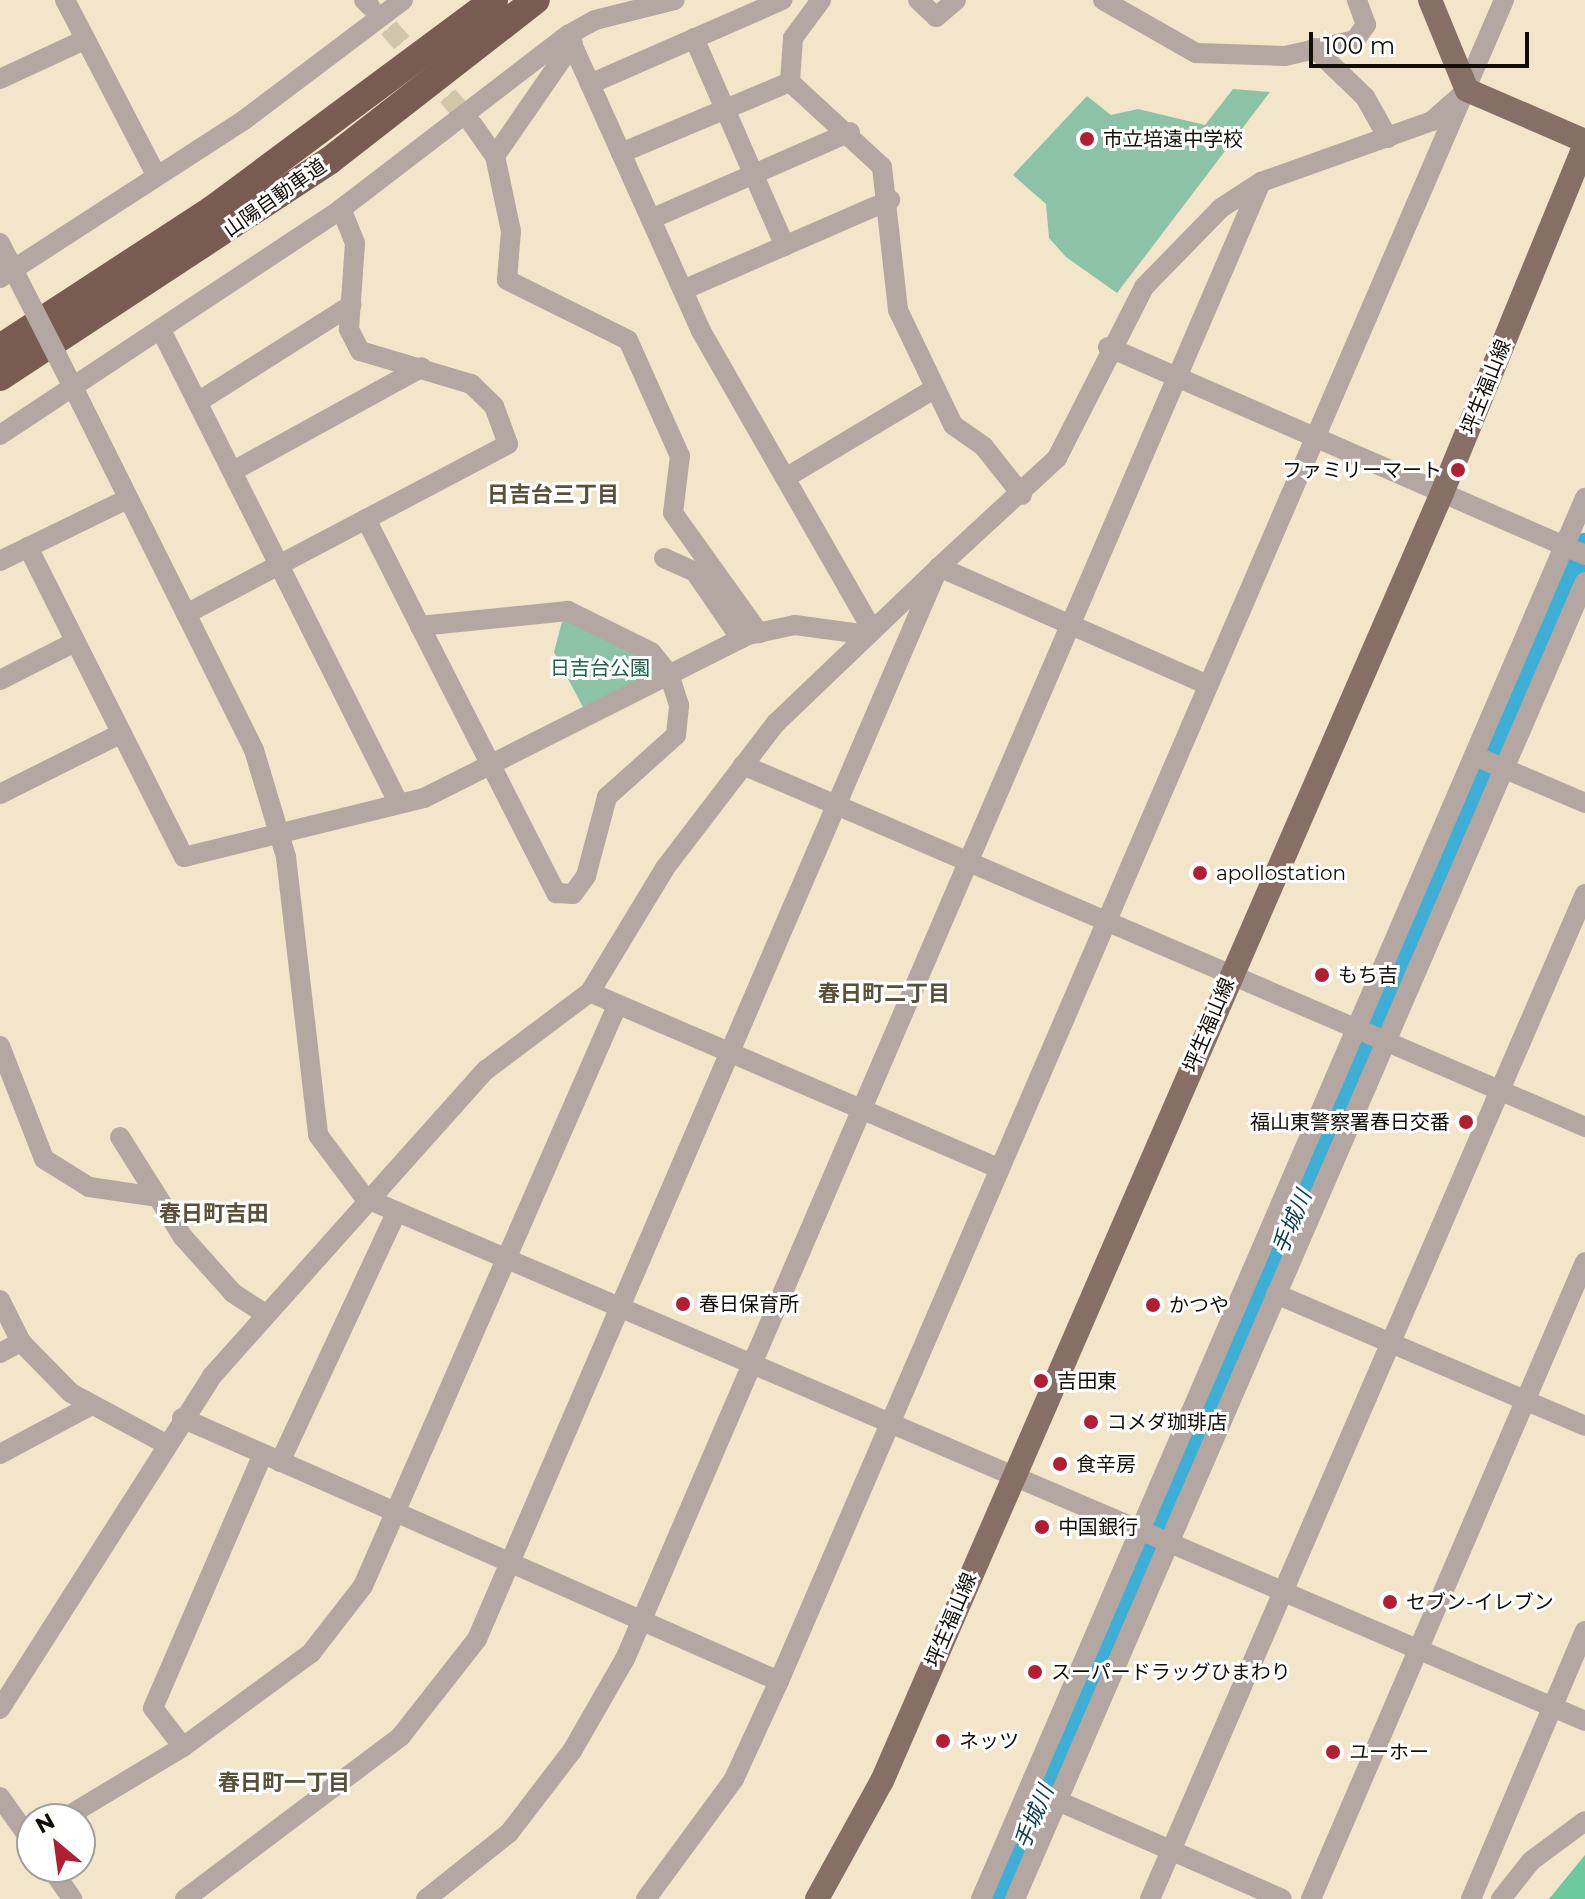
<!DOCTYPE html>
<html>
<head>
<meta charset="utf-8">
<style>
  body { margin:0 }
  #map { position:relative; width:1585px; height:1899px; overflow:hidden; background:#f3e5c9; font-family:Montserrat,"Noto Sans JP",sans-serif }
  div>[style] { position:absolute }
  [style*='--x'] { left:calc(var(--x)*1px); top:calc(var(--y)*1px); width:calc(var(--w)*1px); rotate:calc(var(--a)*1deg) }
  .green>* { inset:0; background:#8cc2a5 }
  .forest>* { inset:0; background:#6aca9c }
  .river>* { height:26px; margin:-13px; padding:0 13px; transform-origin:13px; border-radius:13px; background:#3dafd6 }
  .minor-tunnel>* { height:20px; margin-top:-10px; transform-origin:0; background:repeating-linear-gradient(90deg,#d1c5ac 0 20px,transparent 0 30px) }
  .minor>* { height:20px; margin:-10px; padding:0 10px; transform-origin:10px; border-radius:10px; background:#b4a6a0 }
  .major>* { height:24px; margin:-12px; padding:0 12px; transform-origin:12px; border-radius:12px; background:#886f66 }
  .highway>* { height:28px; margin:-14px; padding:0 14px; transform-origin:14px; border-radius:14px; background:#785c51 }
  .minor-bridge>* { height:20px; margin:-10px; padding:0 10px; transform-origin:10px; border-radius:10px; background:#b4a6a0 }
  .dots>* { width:22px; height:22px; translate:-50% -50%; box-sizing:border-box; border:4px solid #fff; border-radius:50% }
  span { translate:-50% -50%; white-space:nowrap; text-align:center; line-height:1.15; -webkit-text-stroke:6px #fff; paint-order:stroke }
  .poi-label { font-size:20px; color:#120e05 }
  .left { translate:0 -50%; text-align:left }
  .right { translate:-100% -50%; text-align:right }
  .street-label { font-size:20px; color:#120e05 }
  .park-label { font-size:20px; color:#1d6547 }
  .neighbourhood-label { font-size:22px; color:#5b4f37; font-weight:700 }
  .water-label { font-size:22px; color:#0f4051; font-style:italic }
  .north { position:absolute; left:16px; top:1803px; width:80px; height:80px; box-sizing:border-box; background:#fff; border:2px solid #a09f9b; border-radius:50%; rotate:331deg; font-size:22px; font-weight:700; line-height:32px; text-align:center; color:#120e05 }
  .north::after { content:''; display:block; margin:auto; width:28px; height:36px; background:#b21f35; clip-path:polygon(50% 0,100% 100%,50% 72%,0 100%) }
  .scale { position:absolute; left:1309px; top:32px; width:220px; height:36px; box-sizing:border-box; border:4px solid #120e05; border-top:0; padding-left:10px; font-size:24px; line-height:28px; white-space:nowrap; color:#120e05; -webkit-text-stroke:6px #fff; paint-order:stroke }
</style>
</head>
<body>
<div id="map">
  <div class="green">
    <div style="clip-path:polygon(1233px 89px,1270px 92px,1117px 293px,1066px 257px,1049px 238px,1046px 204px,1013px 175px,1087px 96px,1111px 115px,1138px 109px,1205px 125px)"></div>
    <div style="clip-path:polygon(574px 615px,663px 666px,586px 713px,554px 652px,562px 622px)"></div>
  </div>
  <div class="forest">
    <div style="clip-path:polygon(1585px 1855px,1585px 1899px,1549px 1899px)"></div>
  </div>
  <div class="river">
    <div style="--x:998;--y:1899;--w:1475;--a:-66.55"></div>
  </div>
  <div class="minor-tunnel">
    <div style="--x:369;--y:5;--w:159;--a:49.1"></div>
  </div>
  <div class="minor">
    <div style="--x:65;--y:0;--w:195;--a:62.5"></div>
    <div style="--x:364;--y:0;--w:7;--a:45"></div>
    <div style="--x:821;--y:0;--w:47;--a:126.4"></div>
    <div style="--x:793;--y:38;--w:44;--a:93.9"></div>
    <div style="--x:790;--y:82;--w:125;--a:42.7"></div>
    <div style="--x:882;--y:167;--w:144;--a:83.6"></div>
    <div style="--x:898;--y:310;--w:127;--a:64.4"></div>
    <div style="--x:953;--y:425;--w:38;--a:35"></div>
    <div style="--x:984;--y:447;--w:61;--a:51.6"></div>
    <div style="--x:918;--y:0;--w:25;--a:43"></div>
    <div style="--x:936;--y:17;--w:26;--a:-40"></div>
    <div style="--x:1103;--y:0;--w:107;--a:29.7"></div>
    <div style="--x:1196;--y:53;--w:89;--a:1.9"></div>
    <div style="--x:1285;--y:56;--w:72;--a:-12.9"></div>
    <div style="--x:1355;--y:40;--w:19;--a:-54"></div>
    <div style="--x:1366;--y:25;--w:27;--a:-110"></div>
    <div style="--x:568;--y:35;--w:325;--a:65.8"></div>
    <div style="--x:701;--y:331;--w:340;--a:60.2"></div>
    <div style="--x:694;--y:38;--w:227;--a:66.4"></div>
    <div style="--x:1314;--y:48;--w:71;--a:43.9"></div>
    <div style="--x:1365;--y:97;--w:47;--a:60.7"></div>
    <div style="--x:0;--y:79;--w:93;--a:-24.9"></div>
    <div style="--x:590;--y:84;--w:210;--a:-23.6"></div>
    <div style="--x:473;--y:125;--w:38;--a:55"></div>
    <div style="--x:495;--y:156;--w:77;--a:78"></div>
    <div style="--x:511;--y:231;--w:49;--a:94.7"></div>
    <div style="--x:507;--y:280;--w:135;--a:26.4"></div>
    <div style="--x:628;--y:340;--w:127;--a:65.9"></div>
    <div style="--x:680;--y:456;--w:57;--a:97"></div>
    <div style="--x:673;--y:513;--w:148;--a:54.4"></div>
    <div style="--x:621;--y:153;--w:183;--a:-22.8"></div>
    <div style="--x:495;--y:156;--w:137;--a:-55.4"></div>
    <div style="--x:651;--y:219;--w:217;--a:-23.6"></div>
    <div style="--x:0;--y:243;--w:31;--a:63"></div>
    <div style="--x:0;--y:278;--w:291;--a:-32.9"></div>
    <div style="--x:244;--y:120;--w:199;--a:-37"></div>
    <div style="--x:683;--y:290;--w:226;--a:-23.5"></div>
    <div style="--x:162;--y:332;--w:524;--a:63.34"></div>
    <div style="--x:1108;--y:347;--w:520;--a:23.56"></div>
    <div style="--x:75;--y:391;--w:401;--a:63.5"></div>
    <div style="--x:254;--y:750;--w:112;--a:73.3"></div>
    <div style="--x:286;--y:857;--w:280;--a:83.4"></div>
    <div style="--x:318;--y:1135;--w:79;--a:53.3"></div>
    <div style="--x:365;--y:1198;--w:1327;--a:23.2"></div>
    <div style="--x:201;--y:400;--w:178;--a:-32.3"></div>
    <div style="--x:0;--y:435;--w:409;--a:-33.5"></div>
    <div style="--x:341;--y:209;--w:286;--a:-37.5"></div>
    <div style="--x:568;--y:35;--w:31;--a:-29"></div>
    <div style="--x:595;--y:20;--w:82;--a:-14"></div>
    <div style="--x:235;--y:470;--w:213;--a:-28.8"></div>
    <div style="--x:787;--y:477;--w:171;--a:-30.9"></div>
    <div style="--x:366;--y:519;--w:120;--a:63.2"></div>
    <div style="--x:420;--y:626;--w:300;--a:63"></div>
    <div style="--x:556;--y:893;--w:17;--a:3"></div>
    <div style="--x:573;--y:894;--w:22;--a:-54"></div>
    <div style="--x:586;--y:876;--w:82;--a:-75.1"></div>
    <div style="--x:607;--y:797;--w:93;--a:-41.9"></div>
    <div style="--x:676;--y:735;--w:30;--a:-84"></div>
    <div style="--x:679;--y:705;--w:33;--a:-108"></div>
    <div style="--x:669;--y:674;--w:28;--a:-129"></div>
    <div style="--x:651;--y:652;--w:93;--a:-153.7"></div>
    <div style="--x:568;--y:611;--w:149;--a:174.2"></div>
    <div style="--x:28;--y:547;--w:347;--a:63.3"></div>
    <div style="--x:184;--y:857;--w:247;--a:-13.8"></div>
    <div style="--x:424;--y:798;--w:363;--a:-26.7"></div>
    <div style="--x:748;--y:635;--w:48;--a:-12"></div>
    <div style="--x:795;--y:625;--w:68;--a:7.7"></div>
    <div style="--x:664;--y:558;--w:34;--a:24"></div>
    <div style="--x:695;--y:572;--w:81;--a:55.5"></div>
    <div style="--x:0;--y:561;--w:141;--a:-26"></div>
    <div style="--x:186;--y:614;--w:364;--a:-27.8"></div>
    <div style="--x:508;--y:444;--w:40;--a:-110.2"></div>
    <div style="--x:494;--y:406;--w:32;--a:-136"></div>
    <div style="--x:471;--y:384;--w:116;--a:-163.4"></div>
    <div style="--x:360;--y:351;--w:25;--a:-117"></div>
    <div style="--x:349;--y:329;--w:86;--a:-86"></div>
    <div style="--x:355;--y:243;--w:37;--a:-112"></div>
    <div style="--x:0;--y:680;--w:84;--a:-26.9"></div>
    <div style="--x:1475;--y:756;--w:120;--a:23.1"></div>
    <div style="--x:743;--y:765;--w:917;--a:23.26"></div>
    <div style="--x:0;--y:794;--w:134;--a:-26.6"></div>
    <div style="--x:0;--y:1046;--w:121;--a:68.7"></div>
    <div style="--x:44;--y:1159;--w:53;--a:31.9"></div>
    <div style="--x:89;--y:1187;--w:63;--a:8.3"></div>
    <div style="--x:120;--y:1137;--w:118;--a:57.8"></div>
    <div style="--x:183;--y:1237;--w:75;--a:48.2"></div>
    <div style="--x:233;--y:1293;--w:38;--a:33"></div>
    <div style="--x:998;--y:1168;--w:444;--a:-156.7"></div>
    <div style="--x:590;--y:992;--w:145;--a:-58.8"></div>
    <div style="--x:665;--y:868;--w:183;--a:-52.6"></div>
    <div style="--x:776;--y:723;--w:226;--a:-43.7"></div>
    <div style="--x:939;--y:567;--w:294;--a:23.7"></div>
    <div style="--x:1276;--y:1294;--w:336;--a:23.1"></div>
    <div style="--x:0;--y:1300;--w:47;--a:63.4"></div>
    <div style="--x:21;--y:1342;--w:71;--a:45.6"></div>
    <div style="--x:71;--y:1393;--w:106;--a:28.3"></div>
    <div style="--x:0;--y:1353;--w:24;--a:-28"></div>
    <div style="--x:182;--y:1418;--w:652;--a:23.78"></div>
    <div style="--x:0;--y:1454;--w:102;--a:-28.1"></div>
    <div style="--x:280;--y:1462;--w:272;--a:-65"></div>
    <div style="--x:0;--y:1709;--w:395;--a:-57.5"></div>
    <div style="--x:212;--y:1376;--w:411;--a:-48.2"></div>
    <div style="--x:486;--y:1070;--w:130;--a:-36.9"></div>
    <div style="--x:183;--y:1747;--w:49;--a:-127.6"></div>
    <div style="--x:153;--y:1708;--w:275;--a:-66.6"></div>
    <div style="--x:0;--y:1797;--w:55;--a:54.6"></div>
    <div style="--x:1058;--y:1801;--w:244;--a:23.6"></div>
    <div style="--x:63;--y:1819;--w:140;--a:-31"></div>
    <div style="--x:183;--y:1747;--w:159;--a:-36.3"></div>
    <div style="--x:311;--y:1653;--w:85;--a:-52.2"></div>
    <div style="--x:363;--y:1586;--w:631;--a:-66.36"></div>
    <div style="--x:50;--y:1867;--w:39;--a:55"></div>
    <div style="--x:185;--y:1899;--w:271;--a:-37"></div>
    <div style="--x:401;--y:1736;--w:123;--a:-51.9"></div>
    <div style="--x:477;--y:1639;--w:1167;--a:-66.69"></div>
    <div style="--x:939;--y:567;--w:161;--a:-42.7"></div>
    <div style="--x:1057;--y:458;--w:192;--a:-63"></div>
    <div style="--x:1144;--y:287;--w:110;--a:-45.7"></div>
    <div style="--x:1221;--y:208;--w:48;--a:-33"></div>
    <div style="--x:1261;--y:182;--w:182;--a:-19.6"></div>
    <div style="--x:1432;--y:121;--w:47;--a:-41.5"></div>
    <div style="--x:426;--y:1899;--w:106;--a:-38.5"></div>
    <div style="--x:509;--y:1833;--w:103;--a:-52.5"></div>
    <div style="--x:572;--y:1751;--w:106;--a:-60.1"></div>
    <div style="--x:625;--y:1659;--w:1608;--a:-66.7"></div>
    <div style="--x:646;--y:1899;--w:149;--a:-53.7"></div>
    <div style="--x:734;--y:1779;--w:108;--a:-65.3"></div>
    <div style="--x:779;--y:1681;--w:1831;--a:-66.67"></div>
    <div style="--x:981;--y:1899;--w:1526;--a:-66.68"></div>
    <div style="--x:1015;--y:1899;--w:1435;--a:-66.6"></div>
    <div style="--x:1150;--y:1899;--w:1095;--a:-66.6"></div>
    <div style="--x:1311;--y:1899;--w:693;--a:-66.73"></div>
    <div style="--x:1471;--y:1899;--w:291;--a:-67"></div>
    <div style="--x:1501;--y:1899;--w:48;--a:-51.7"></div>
    <div style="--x:1531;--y:1861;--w:67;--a:-36.5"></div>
  </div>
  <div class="major">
    <div style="--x:1430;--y:0;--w:97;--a:67.7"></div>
    <div style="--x:1467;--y:90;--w:129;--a:23.4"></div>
    <div style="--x:817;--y:1899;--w:135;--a:-61.2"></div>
    <div style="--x:882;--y:1781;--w:1404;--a:-66.5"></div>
    <div style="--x:1442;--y:493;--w:377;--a:-67.7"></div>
  </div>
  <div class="highway">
    <div style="--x:0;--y:348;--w:254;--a:-33.1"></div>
    <div style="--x:213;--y:209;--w:350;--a:-36.6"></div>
    <div style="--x:0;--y:377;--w:394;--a:-33.3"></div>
    <div style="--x:329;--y:161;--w:262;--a:-37.9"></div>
  </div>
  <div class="minor-bridge">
    <div style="--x:14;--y:271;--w:135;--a:63.1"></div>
  </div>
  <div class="dots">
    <div style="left:1087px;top:139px;background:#b21f35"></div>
    <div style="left:1458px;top:470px;background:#b21f35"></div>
    <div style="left:1200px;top:873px;background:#b21f35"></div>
    <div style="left:1322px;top:975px;background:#b21f35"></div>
    <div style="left:1466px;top:1122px;background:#b21f35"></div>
    <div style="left:683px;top:1304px;background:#b21f35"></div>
    <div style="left:1153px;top:1305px;background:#b21f35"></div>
    <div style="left:1041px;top:1381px;background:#b21f35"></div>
    <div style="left:1091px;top:1422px;background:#b21f35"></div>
    <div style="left:1060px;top:1464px;background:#b21f35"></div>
    <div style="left:1042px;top:1527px;background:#b21f35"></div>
    <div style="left:1390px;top:1602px;background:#b21f35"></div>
    <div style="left:1035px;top:1672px;background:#b21f35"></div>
    <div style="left:943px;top:1741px;background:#b21f35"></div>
    <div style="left:1333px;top:1752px;background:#b21f35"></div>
  </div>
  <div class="poi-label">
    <span class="left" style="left:1103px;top:139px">市立培遠中学校</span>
    <span class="right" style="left:1442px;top:470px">ファミリーマート</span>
    <span class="left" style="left:1216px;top:873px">apollostation</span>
    <span class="left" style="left:1338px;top:975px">もち吉</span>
    <span class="right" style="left:1450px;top:1122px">福山東警察署春日交番</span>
    <span class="left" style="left:699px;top:1304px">春日保育所</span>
    <span class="left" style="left:1169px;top:1305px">かつや</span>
    <span class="left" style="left:1057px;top:1381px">吉田東</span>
    <span class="left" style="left:1107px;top:1422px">コメダ珈琲店</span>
    <span class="left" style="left:1076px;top:1464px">食辛房</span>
    <span class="left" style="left:1058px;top:1527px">中国銀行</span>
    <span class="left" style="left:1406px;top:1602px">セブン-イレブン</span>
    <span class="left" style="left:1051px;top:1672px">スーパードラッグひまわり</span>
    <span class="left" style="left:959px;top:1741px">ネッツ</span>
    <span class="left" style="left:1349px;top:1752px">ユーホー</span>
  </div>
  <div class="street-label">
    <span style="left:275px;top:198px;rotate:-35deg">山陽自動車道</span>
    <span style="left:1486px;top:387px;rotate:-68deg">坪生福山線</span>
    <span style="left:1209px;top:1025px;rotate:-67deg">坪生福山線</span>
    <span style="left:951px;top:1620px;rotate:-67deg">坪生福山線</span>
  </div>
  <div class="park-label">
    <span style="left:600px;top:668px">日吉台公園</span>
  </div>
  <div class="neighbourhood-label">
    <span style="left:553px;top:495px">日吉台三丁目</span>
    <span style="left:884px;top:994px">春日町二丁目</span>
    <span style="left:214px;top:1214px">春日町吉田</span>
    <span style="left:284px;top:1783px">春日町一丁目</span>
  </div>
  <div class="water-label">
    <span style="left:1292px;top:1222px;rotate:-67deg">手城川</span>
    <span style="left:1034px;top:1817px;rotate:-67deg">手城川</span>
  </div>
  <div class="north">N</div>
  <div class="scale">100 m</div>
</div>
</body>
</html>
